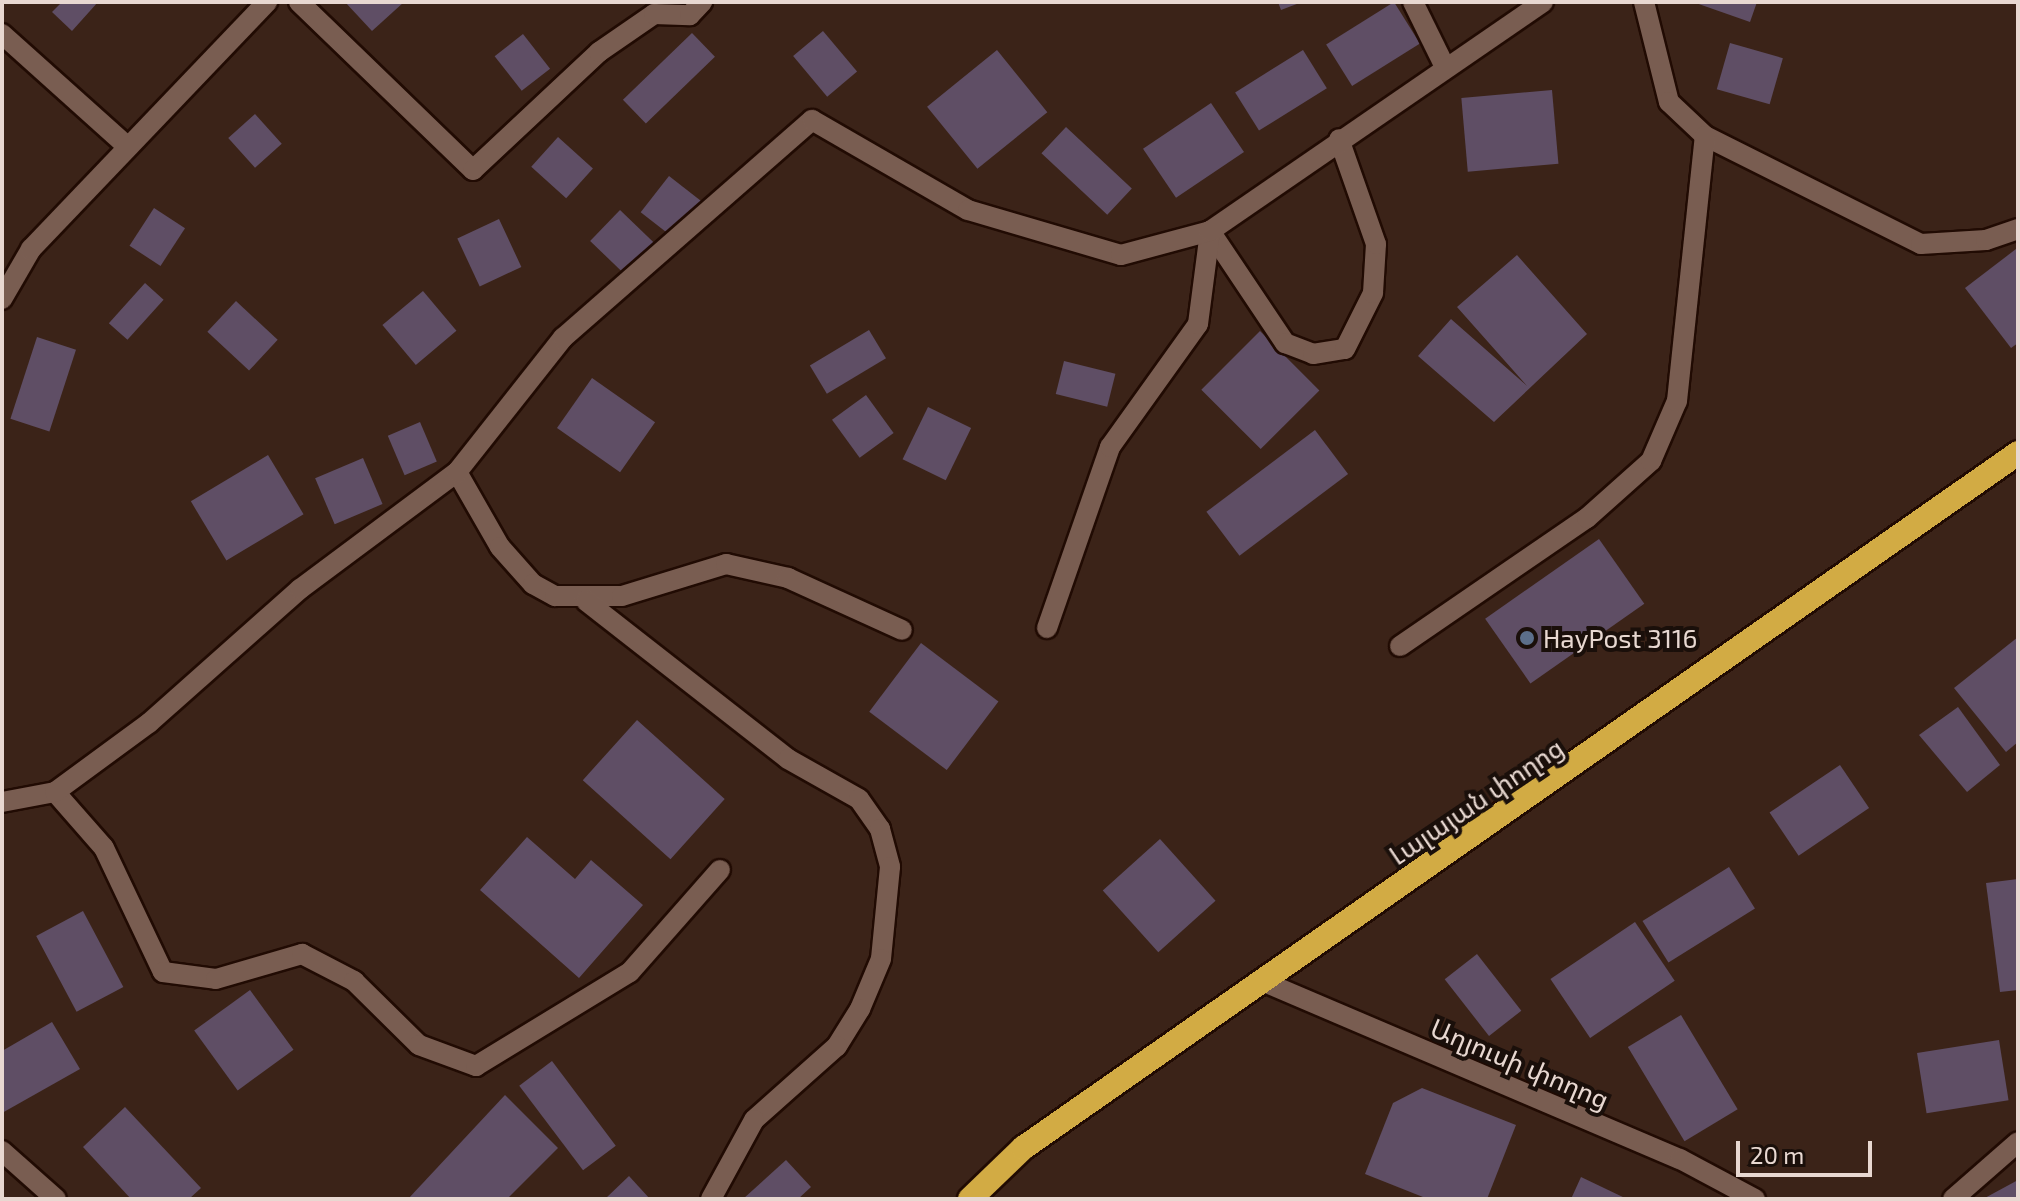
<!DOCTYPE html>
<html>
<head>
<meta charset="utf-8">
<style>
  body { margin:0 }
  #map { position:relative; width:2020px; height:1201px; overflow:hidden; background:#3b2318; font-family:"Exo 2","Noto Sans Armenian",sans-serif }
  div>[style] { position:absolute }
  [style*='--x'] { left:calc(var(--x)*1px); top:calc(var(--y)*1px); width:calc(var(--w)*1px); rotate:calc(var(--a)*1deg) }
  .building>* { inset:0; background:#5f4e65; transform-origin:0 0 }
  .roads { filter:drop-shadow(2px 0 #210b03) drop-shadow(-2px 0 #210b03) drop-shadow(0 2px #210b03) drop-shadow(0 -2px #210b03) }
  .minor>* { height:20px; margin:-10px; padding:0 10px; transform-origin:10px; border-radius:10px; background:#795d51 }
  .highway>* { height:24px; margin:-12px; padding:0 12px; transform-origin:12px; border-radius:12px; background:#d2ab44 }
  .dots>* { width:22px; height:22px; translate:-50% -50%; box-sizing:border-box; border:4px solid #1a0f0a; border-radius:50% }
  span { translate:-50% -50%; white-space:nowrap; text-align:center; line-height:1.15; -webkit-text-stroke:8px #1a0f0a; paint-order:stroke }
  .poi-label { font-size:26px; color:#e8d8d1 }
  .left { translate:0 -50%; text-align:left }
  .street-label { font-size:26px; color:#e8d8d1 }
  .frame { position:absolute; inset:0; border:4px solid #e8d8d1; pointer-events:none }
  .scale { position:absolute; left:1736px; top:1141px; width:136px; height:36px; box-sizing:border-box; border:4px solid #e8d8d1; border-top:0; padding-left:10px; font-size:24px; line-height:28px; white-space:nowrap; color:#e8d8d1; -webkit-text-stroke:6px #1a0f0a; paint-order:stroke }
</style>
</head>
<body>
<div id="map">
  <div class="building">
    <div style="clip-path:polygon(62px 2px,98px 2px,72px 31px,52px 12px)"></div>
    <div style="clip-path:polygon(345px 2px,404px 2px,372px 31px)"></div>
    <div style="clip-path:polygon(1278px 2px,1302px 2px,1281px 10px)"></div>
    <div style="left:1394px;top:2px;width:49px;height:80px;rotate:58deg"></div>
    <div style="clip-path:polygon(1693px 2px,1757px 2px,1750px 22px)"></div>
    <div style="left:823px;top:31px;width:53px;height:39px;rotate:50deg"></div>
    <div style="left:692px;top:33px;width:33px;height:96px;rotate:46deg"></div>
    <div style="left:523px;top:34px;width:44px;height:36px;rotate:52deg"></div>
    <div style="left:1730px;top:43px;width:55px;height:48px;rotate:16deg"></div>
    <div style="left:997px;top:50px;width:80px;height:90px;rotate:51deg"></div>
    <div style="left:1303px;top:50px;width:45px;height:80px;rotate:58deg"></div>
    <div style="left:1552px;top:90px;width:74px;height:91px;rotate:85deg"></div>
    <div style="left:1211px;top:103px;width:59px;height:82px;rotate:56deg"></div>
    <div style="left:255px;top:114px;width:40px;height:36px;rotate:48deg"></div>
    <div style="left:1066px;top:127px;width:90px;height:36px;rotate:43deg"></div>
    <div style="left:558px;top:137px;width:47px;height:40px;rotate:42deg"></div>
    <div style="left:669px;top:176px;width:44px;height:46px;rotate:38deg"></div>
    <div style="left:154px;top:208px;width:37px;height:45px;rotate:33deg"></div>
    <div style="left:620px;top:210px;width:52px;height:43px;rotate:44deg"></div>
    <div style="left:499px;top:219px;width:53px;height:46px;rotate:65deg"></div>
    <div style="clip-path:polygon(2016px 249px,2018px 343px,2011px 348px,1965px 288px)"></div>
    <div style="clip-path:polygon(1517px 255px,1587px 334px,1494px 422px,1418px 356px,1451px 319px,1527px 386px,1457px 307px)"></div>
    <div style="left:145px;top:283px;width:25px;height:54px;rotate:42deg"></div>
    <div style="left:423px;top:291px;width:52px;height:53px;rotate:50deg"></div>
    <div style="left:236px;top:301px;width:57px;height:42px;rotate:43deg"></div>
    <div style="left:869px;top:330px;width:33px;height:69px;rotate:59deg"></div>
    <div style="left:1260px;top:331px;width:84px;height:83px;rotate:45deg"></div>
    <div style="left:37px;top:337px;width:41px;height:86px;rotate:18deg"></div>
    <div style="left:1064px;top:361px;width:53px;height:34px;rotate:14deg"></div>
    <div style="left:592px;top:378px;width:77px;height:61px;rotate:35deg"></div>
    <div style="left:866px;top:395px;width:47px;height:42px;rotate:54deg"></div>
    <div style="left:928px;top:407px;width:48px;height:58px;rotate:26deg"></div>
    <div style="left:420px;top:422px;width:43px;height:35px;rotate:67deg"></div>
    <div style="left:1315px;top:430px;width:55px;height:136px;rotate:53deg"></div>
    <div style="left:268px;top:455px;width:69px;height:90px;rotate:59deg"></div>
    <div style="left:363px;top:458px;width:50px;height:52px;rotate:67deg"></div>
    <div style="left:1599px;top:539px;width:79px;height:139px;rotate:55deg"></div>
    <div style="clip-path:polygon(2018px 637px,2018px 742px,2006px 752px,1954px 688px)"></div>
    <div style="left:921px;top:643px;width:97px;height:86px;rotate:37deg"></div>
    <div style="clip-path:polygon(1958px 707px,2000px 765px,1967px 792px,1919px 735px)"></div>
    <div style="left:637px;top:720px;width:118px;height:81px;rotate:42deg"></div>
    <div style="left:1840px;top:765px;width:52px;height:85px;rotate:56deg"></div>
    <div style="clip-path:polygon(527px 837px,575px 879px,591px 860px,643px 905px,579px 978px,480px 890px)"></div>
    <div style="left:1160px;top:839px;width:83px;height:77px;rotate:48deg"></div>
    <div style="left:1729px;top:867px;width:49px;height:102px;rotate:58deg"></div>
    <div style="clip-path:polygon(2018px 879px,2018px 990px,2000px 992px,1986px 883px)"></div>
    <div style="left:83px;top:911px;width:86px;height:53px;rotate:62deg"></div>
    <div style="left:1635px;top:922px;width:71px;height:102px;rotate:56deg"></div>
    <div style="left:1477px;top:954px;width:72px;height:41px;rotate:52deg"></div>
    <div style="left:250px;top:990px;width:74px;height:69px;rotate:54deg"></div>
    <div style="left:1681px;top:1015px;width:110px;height:62px;rotate:59deg"></div>
    <div style="clip-path:polygon(52px 1022px,80px 1069px,2px 1113px,2px 1051px)"></div>
    <div style="left:1999px;top:1040px;width:61px;height:83px;rotate:81deg"></div>
    <div style="left:552px;top:1061px;width:106px;height:41px;rotate:53deg"></div>
    <div style="clip-path:polygon(1422px 1088px,1516px 1125px,1487px 1199px,1428px 1199px,1365px 1174px,1393px 1103px)"></div>
    <div style="clip-path:polygon(505px 1095px,558px 1148px,507px 1199px,408px 1199px)"></div>
    <div style="clip-path:polygon(125px 1107px,201px 1188px,189px 1199px,131px 1199px,83px 1147px)"></div>
    <div style="clip-path:polygon(786px 1160px,811px 1187px,798px 1199px,743px 1199px)"></div>
    <div style="clip-path:polygon(629px 1176px,650px 1199px,605px 1199px)"></div>
    <div style="clip-path:polygon(1581px 1177px,1627px 1199px,1571px 1199px)"></div>
    <div style="clip-path:polygon(2018px 1180px,2018px 1199px,1983px 1199px)"></div>
  </div>
  <div class="roads">
    <div class="minor">
      <div style="--x:299;--y:2;--w:242;--a:44"></div>
      <div style="--x:473;--y:170;--w:173;--a:-43.1"></div>
      <div style="--x:599;--y:52;--w:67;--a:-34.6"></div>
      <div style="--x:654;--y:14;--w:36;--a:2"></div>
      <div style="--x:690;--y:15;--w:18;--a:-47"></div>
      <div style="--x:1413;--y:2;--w:70;--a:63.8"></div>
      <div style="--x:1644;--y:2;--w:103;--a:76"></div>
      <div style="--x:1669;--y:102;--w:50;--a:43.4"></div>
      <div style="--x:1705;--y:136;--w:241;--a:26.6"></div>
      <div style="--x:1921;--y:244;--w:65;--a:-3.5"></div>
      <div style="--x:1986;--y:240;--w:34;--a:-19"></div>
      <div style="--x:2;--y:34;--w:169;--a:41.9"></div>
      <div style="--x:1210;--y:231;--w:135;--a:56.2"></div>
      <div style="--x:1285;--y:343;--w:30;--a:21"></div>
      <div style="--x:1313;--y:354;--w:32;--a:-9"></div>
      <div style="--x:1345;--y:349;--w:63;--a:-63.4"></div>
      <div style="--x:1373;--y:293;--w:49;--a:-86.5"></div>
      <div style="--x:1376;--y:244;--w:111;--a:-109.4"></div>
      <div style="--x:2;--y:299;--w:58;--a:-59.9"></div>
      <div style="--x:31;--y:249;--w:342;--a:-46.3"></div>
      <div style="--x:457;--y:472;--w:86;--a:60.2"></div>
      <div style="--x:500;--y:547;--w:50;--a:48.3"></div>
      <div style="--x:533;--y:584;--w:25;--a:29"></div>
      <div style="--x:555;--y:596;--w:67;--a:0"></div>
      <div style="--x:622;--y:596;--w:109;--a:-17.1"></div>
      <div style="--x:726;--y:564;--w:64;--a:12.7"></div>
      <div style="--x:788;--y:578;--w:125;--a:24.5"></div>
      <div style="--x:586;--y:601;--w:256;--a:38"></div>
      <div style="--x:788;--y:759;--w:81;--a:29.4"></div>
      <div style="--x:859;--y:799;--w:37;--a:55"></div>
      <div style="--x:880;--y:829;--w:39;--a:75"></div>
      <div style="--x:890;--y:867;--w:92;--a:95.6"></div>
      <div style="--x:881;--y:959;--w:54;--a:112.8"></div>
      <div style="--x:860;--y:1009;--w:44;--a:121.9"></div>
      <div style="--x:837;--y:1046;--w:111;--a:138.3"></div>
      <div style="--x:754;--y:1120;--w:90;--a:118.6"></div>
      <div style="--x:1047;--y:628;--w:192;--a:-70.8"></div>
      <div style="--x:1110;--y:447;--w:151;--a:-54.4"></div>
      <div style="--x:1198;--y:324;--w:94;--a:-82.6"></div>
      <div style="--x:1400;--y:646;--w:227;--a:-34.4"></div>
      <div style="--x:1587;--y:518;--w:86;--a:-41.7"></div>
      <div style="--x:1651;--y:461;--w:65;--a:-66.6"></div>
      <div style="--x:1677;--y:401;--w:266;--a:-84"></div>
      <div style="--x:55;--y:792;--w:74;--a:48.8"></div>
      <div style="--x:104;--y:848;--w:137;--a:64.6"></div>
      <div style="--x:163;--y:972;--w:53;--a:7.5"></div>
      <div style="--x:216;--y:979;--w:90;--a:-16.2"></div>
      <div style="--x:302;--y:954;--w:59;--a:27.4"></div>
      <div style="--x:354;--y:981;--w:91;--a:44.6"></div>
      <div style="--x:419;--y:1045;--w:61;--a:20.2"></div>
      <div style="--x:476;--y:1066;--w:180;--a:-31.4"></div>
      <div style="--x:630;--y:972;--w:136;--a:-48.6"></div>
      <div style="--x:2;--y:802;--w:54;--a:-10.7"></div>
      <div style="--x:55;--y:792;--w:117;--a:-36.3"></div>
      <div style="--x:149;--y:723;--w:202;--a:-41.6"></div>
      <div style="--x:300;--y:589;--w:196;--a:-36.7"></div>
      <div style="--x:457;--y:472;--w:171;--a:-51.7"></div>
      <div style="--x:563;--y:338;--w:331;--a:-41.2"></div>
      <div style="--x:812;--y:120;--w:180;--a:30"></div>
      <div style="--x:968;--y:210;--w:159;--a:16.4"></div>
      <div style="--x:1121;--y:255;--w:92;--a:-15.1"></div>
      <div style="--x:1210;--y:231;--w:404;--a:-34.5"></div>
      <div style="--x:1262;--y:981;--w:454;--a:23.1"></div>
      <div style="--x:1680;--y:1159;--w:85;--a:28.1"></div>
      <div style="--x:2;--y:1151;--w:72;--a:41.6"></div>
      <div style="--x:1953;--y:1199;--w:86;--a:-41.2"></div>
    </div>
    <div class="highway">
      <div style="--x:970;--y:1199;--w:74;--a:-43.9"></div>
      <div style="--x:1023;--y:1148;--w:1214;--a:-34.93"></div>
    </div>
  </div>
  <div class="dots">
    <div style="left:1527px;top:638px;background:#5c6f8a"></div>
  </div>
  <div class="poi-label">
    <span class="left" style="left:1543px;top:638px">HayPost 3116</span>
  </div>
  <div class="street-label">
    <span style="left:1476px;top:801px;rotate:-34deg">Լալայան փողոց</span>
    <span style="left:1520px;top:1063px;rotate:23deg">Աղյուսի փողոց</span>
  </div>
  <div class="frame"></div>
  <div class="scale">20 m</div>
</div>
</body>
</html>
